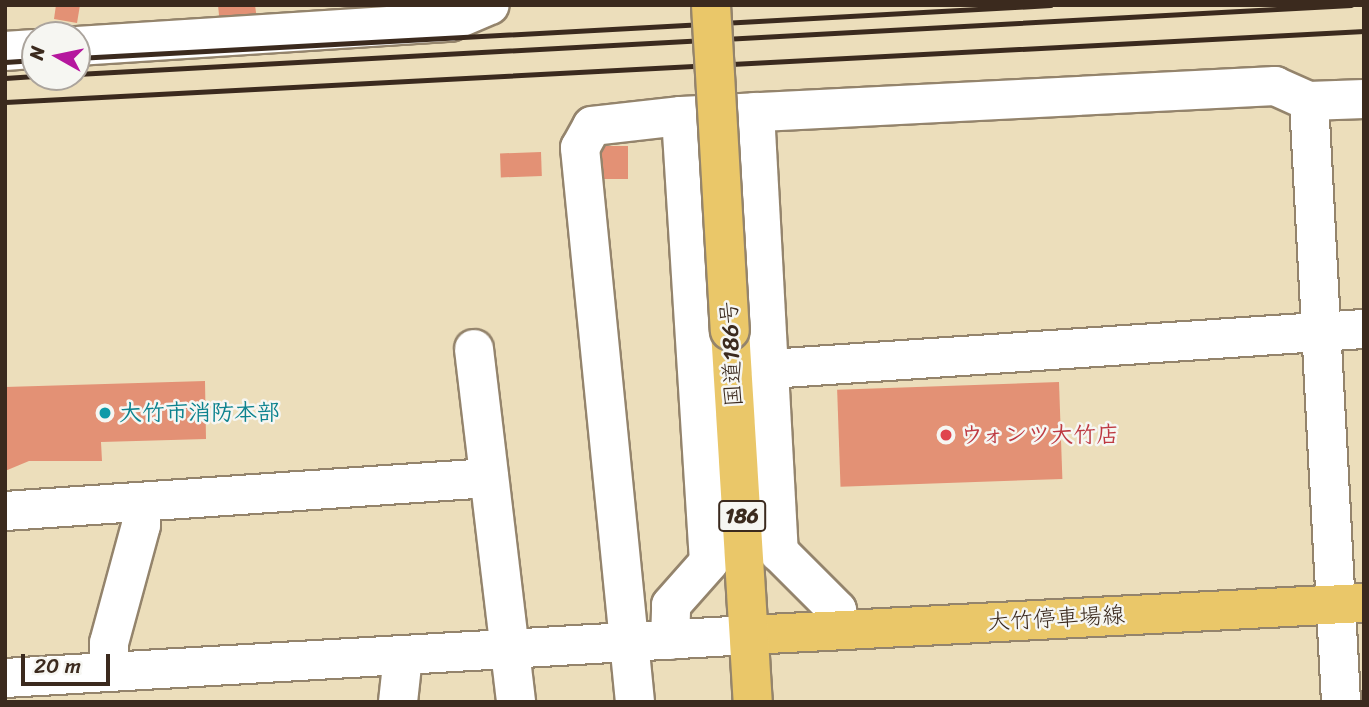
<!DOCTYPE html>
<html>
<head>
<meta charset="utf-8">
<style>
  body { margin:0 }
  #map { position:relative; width:1369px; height:707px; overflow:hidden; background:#ecdebb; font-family:Sriracha,"Klee One",sans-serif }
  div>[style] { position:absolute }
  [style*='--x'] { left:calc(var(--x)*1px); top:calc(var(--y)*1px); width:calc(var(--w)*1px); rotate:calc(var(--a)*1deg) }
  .building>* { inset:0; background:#e39175; transform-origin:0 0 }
  .roads { filter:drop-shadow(2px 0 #94846c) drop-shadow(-2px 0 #94846c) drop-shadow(0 2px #94846c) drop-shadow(0 -2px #94846c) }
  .minor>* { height:38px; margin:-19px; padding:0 19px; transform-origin:19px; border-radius:19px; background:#fff }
  .major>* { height:38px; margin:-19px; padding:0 19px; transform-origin:19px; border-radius:19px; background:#eac769 }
  .highway>* { height:38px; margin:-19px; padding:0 19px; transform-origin:19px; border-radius:19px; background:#eac769 }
  .rail>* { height:5px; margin:-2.5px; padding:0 2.5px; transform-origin:2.5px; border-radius:2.5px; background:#3b2a1e }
  .bridges { filter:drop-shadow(2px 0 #94846c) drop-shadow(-2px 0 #94846c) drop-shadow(0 2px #94846c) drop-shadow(0 -2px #94846c) }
  .highway-bridge>* { height:38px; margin:-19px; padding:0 19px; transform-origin:19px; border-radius:19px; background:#eac769 }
  .dots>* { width:19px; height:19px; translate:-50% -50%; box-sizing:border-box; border:4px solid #f6f6f2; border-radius:50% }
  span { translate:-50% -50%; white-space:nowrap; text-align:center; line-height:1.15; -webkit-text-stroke:5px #f6f6f2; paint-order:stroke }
  .shield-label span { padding:2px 5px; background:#f6f6f2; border:2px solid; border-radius:5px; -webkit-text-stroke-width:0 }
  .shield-label { font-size:21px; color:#3b2a1e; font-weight:700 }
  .street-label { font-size:23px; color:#3b2a1e }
  .culture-label { font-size:23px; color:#0d838f; font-weight:700 }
  .left { translate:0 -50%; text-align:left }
  .health-label { font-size:23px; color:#be3a42; font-weight:700 }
  .frame { position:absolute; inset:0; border:7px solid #3b2a1e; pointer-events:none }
  .north { position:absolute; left:21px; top:21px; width:70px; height:70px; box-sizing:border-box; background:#f6f6f2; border:2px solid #aba49d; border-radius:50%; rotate:279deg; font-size:19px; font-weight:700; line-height:28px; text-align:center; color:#3b2a1e }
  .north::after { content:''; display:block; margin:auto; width:24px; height:32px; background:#b5179e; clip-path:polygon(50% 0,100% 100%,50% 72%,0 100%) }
  .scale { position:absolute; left:21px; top:654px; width:89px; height:32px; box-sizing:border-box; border:4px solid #3b2a1e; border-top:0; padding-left:9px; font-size:21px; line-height:24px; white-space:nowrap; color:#3b2a1e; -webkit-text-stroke:5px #f6f6f2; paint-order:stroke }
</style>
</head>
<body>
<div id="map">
  <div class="building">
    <div style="clip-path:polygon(56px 5px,80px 5px,77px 23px,54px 19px)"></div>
    <div style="clip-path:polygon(218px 5px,255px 5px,257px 20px,220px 25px)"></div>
    <div style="left:599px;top:146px;width:29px;height:33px"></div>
    <div style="left:541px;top:152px;width:24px;height:41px;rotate:88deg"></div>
    <div style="clip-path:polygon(205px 381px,206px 439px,101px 442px,102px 461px,29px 461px,5px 471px,5px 387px)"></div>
    <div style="left:1059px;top:382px;width:97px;height:222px;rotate:88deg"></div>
  </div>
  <div class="roads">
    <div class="minor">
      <div style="--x:77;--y:46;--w:374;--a:-3.7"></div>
      <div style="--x:450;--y:22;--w:43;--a:-23"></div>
      <div style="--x:5;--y:51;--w:30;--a:-4"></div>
      <div style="--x:1309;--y:101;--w:602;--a:86.95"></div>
      <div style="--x:755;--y:112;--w:441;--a:86.9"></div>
      <div style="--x:779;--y:552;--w:82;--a:45"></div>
      <div style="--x:837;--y:610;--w:20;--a:81"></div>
      <div style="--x:474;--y:349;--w:355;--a:83.2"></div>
      <div style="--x:769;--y:369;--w:596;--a:-3.85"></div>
      <div style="--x:5;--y:511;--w:485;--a:-3.9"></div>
      <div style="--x:670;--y:640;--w:35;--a:-88"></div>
      <div style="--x:671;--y:605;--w:57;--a:-48.5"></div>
      <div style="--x:709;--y:562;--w:447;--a:-93.6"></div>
      <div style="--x:109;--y:670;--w:27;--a:-90"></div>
      <div style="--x:109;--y:643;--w:122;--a:-74.8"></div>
      <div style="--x:141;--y:525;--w:22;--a:-90"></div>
      <div style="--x:5;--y:678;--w:745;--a:-3.31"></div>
      <div style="--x:398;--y:702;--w:46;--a:-83.8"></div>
      <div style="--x:635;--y:702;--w:557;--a:-95.67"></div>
      <div style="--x:580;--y:148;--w:25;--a:-61"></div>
      <div style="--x:592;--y:126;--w:90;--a:-6.4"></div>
      <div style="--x:681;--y:116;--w:595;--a:-2.89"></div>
      <div style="--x:1275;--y:86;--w:37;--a:24"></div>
      <div style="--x:1309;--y:101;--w:55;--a:-2.1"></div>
    </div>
    <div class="major">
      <div style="--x:749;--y:635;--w:616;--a:-2.98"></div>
    </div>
    <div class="highway">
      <div style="--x:730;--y:330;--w:373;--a:86.5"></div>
    </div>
  </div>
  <div class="rail">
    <div style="--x:77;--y:58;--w:975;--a:-3.11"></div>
    <div style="--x:5;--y:62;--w:30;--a:-4"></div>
    <div style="--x:77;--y:74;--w:1276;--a:-3.1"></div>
    <div style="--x:5;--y:78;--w:30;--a:-4"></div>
    <div style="--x:5;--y:102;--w:1361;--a:-2.99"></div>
  </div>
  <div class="bridges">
    <div class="highway-bridge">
      <div style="--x:711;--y:5;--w:326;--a:86.7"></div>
    </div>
  </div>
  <div class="dots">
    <div style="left:105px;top:413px;background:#0f9aa8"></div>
    <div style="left:946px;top:435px;background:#e0444e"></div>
  </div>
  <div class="shield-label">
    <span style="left:742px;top:516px">186</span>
  </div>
  <div class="street-label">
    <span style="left:732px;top:354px;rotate:-93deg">国道186号</span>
    <span style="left:1056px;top:619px;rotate:-3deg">大竹停車場線</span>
  </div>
  <div class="culture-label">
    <span class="left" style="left:119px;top:413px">大竹市消防本部</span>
  </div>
  <div class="health-label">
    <span class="left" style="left:960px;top:435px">ウォンツ大竹店</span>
  </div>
  <div class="frame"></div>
  <div class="north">N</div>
  <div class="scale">20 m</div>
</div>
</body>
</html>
